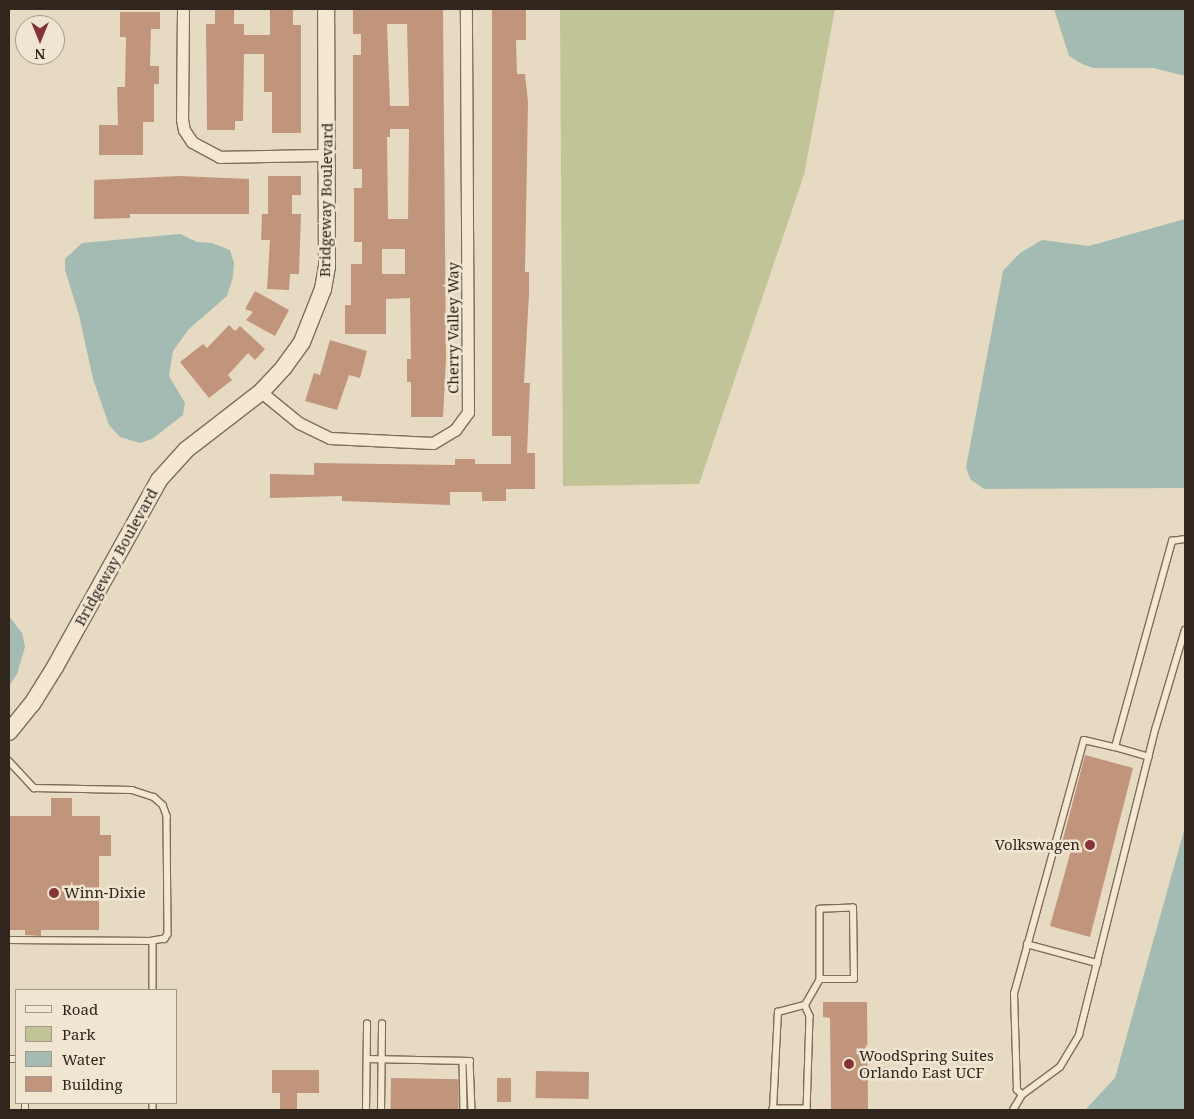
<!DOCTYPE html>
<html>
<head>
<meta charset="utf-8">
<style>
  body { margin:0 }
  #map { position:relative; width:1194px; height:1119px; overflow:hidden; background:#e7dac2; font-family:"Noto Serif",serif }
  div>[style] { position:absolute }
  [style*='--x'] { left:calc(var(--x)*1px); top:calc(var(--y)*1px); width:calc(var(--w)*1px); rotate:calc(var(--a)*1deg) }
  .green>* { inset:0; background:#c1c497 }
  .water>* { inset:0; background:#a3bbb2 }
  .building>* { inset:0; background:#c1957c; transform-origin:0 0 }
  .roads { filter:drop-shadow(1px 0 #7f6c5b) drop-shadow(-1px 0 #7f6c5b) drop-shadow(0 1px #7f6c5b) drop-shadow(0 -1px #7f6c5b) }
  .lane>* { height:5.5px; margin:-2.75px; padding:0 2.75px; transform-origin:2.75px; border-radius:2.75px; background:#f4e8d3 }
  .street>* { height:11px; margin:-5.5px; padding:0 5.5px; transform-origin:5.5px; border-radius:5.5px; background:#f4e8d3 }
  .secondary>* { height:16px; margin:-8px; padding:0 8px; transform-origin:8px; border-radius:8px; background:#f4e8d3 }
  .dots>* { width:14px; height:14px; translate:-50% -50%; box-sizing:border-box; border:2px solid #f0e5d0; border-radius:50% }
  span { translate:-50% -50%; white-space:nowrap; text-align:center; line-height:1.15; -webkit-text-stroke:5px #f0e5d0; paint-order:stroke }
  .street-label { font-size:15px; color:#30261d }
  .poi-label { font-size:15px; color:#30261d }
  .right { translate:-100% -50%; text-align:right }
  .left { translate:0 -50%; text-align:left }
  .frame { position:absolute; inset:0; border:10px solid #30261d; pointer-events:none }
  .legend { position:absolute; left:15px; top:989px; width:162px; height:115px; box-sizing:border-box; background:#f0e5d0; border:1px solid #a39988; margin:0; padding:6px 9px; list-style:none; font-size:15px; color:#30261d }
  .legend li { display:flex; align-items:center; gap:10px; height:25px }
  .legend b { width:25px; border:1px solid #a39988 }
  .north { position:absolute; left:15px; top:15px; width:50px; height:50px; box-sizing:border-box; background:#f0e5d0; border:1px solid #a39988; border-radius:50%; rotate:180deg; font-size:14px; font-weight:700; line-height:20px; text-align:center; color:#30261d }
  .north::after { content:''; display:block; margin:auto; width:18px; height:22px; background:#863338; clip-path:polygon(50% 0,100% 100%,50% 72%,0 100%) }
</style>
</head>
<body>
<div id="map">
  <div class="green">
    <div style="clip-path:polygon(560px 9px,835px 9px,804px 175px,699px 484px,563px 486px)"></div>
  </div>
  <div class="water">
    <div style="clip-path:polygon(1054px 9px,1185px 9px,1185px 76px,1153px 68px,1093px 68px,1082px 64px,1069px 56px)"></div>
    <div style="clip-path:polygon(1185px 219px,1185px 488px,984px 489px,970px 479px,966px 467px,1003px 271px,1020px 253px,1042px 240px,1089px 246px)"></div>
    <div style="clip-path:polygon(180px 234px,197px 242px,212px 243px,230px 250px,234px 263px,233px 277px,227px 296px,189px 329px,173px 351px,169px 376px,185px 403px,183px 415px,152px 439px,140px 443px,120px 437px,109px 425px,93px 379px,79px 315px,65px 270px,65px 259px,82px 243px)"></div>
    <div style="clip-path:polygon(9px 616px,22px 633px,25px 647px,17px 674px,9px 686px)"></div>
    <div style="clip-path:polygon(1185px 827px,1185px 1110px,1085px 1110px,1115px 1078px)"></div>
  </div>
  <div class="building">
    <div style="clip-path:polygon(215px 9px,234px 9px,234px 24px,244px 24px,244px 35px,270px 35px,270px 9px,293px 9px,293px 25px,301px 25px,301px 133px,272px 133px,272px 92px,264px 92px,264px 54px,244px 54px,243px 121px,235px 121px,235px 130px,207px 130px,206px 24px,215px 24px)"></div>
    <div style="clip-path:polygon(evenodd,353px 9px,443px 9px,446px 359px,443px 417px,411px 417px,411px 382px,407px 382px,407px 359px,411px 359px,410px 298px,386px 299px,386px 334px,345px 334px,345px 305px,351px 305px,351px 264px,362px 264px,362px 242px,354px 242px,354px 188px,362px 188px,362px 169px,353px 169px,353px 55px,361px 55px,361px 34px,353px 34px,353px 9px,387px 24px,407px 24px,409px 106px,390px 106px,387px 24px,353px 9px,390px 129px,409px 129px,408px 219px,388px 219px,387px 137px,390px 137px,390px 129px,353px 9px,382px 249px,405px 249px,405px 274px,382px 274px,382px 249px)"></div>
    <div style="clip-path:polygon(492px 9px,526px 9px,526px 40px,516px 40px,517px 74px,525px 74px,528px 102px,525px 272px,529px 272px,529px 294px,524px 383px,530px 383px,527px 453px,535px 453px,535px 489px,506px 489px,506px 501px,482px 501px,482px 492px,450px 492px,450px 505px,342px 501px,342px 496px,270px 498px,270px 474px,314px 475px,314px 463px,455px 465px,455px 459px,475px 459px,475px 464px,511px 464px,511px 436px,492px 436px)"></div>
    <div style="clip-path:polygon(120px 12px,160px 12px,160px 29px,151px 29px,150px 66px,159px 66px,159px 84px,154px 84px,154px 122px,143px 122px,143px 155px,99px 155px,99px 125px,118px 125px,117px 87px,125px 87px,126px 37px,120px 37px)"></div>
    <div style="clip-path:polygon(179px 176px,249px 179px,249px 214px,130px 214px,130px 218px,94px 219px,94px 180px)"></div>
    <div style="clip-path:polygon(268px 176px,301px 176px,301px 195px,292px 195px,292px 214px,301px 214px,299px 274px,290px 274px,289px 290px,267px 289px,270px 240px,261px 240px,262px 214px,268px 214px)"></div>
    <div style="clip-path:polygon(255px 291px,289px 310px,275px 336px,246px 320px,253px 312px,245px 309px)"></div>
    <div style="clip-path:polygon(229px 325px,235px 331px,240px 326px,265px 349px,255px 360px,248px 353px,228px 375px,232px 380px,209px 398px,180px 362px,203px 344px,207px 348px)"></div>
    <div style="clip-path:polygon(330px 340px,367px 351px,360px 378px,349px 375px,337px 410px,305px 401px,314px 373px,320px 375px)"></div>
    <div style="clip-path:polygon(1085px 755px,1133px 768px,1090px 937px,1050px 926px,1072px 847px,1062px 843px)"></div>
    <div style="clip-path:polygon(51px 798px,72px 798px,72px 816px,100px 816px,100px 835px,111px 835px,111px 856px,99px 856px,99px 930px,41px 930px,41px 936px,25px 935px,25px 930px,9px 930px,9px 816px,51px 816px)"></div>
    <div style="clip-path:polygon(823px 1002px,867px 1002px,868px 1110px,831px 1110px,830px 1018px,823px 1017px)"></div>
    <div style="clip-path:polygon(272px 1070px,319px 1070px,319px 1093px,297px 1093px,297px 1110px,280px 1110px,280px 1093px,272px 1093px)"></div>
    <div style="left:536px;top:1071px;width:53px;height:27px;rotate:1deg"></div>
    <div style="left:391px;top:1078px;width:68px;height:32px;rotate:1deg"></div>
    <div style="left:497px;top:1078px;width:14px;height:24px"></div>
  </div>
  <div class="roads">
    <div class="lane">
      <div style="--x:1115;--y:747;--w:35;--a:16"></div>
      <div style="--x:9;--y:761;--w:37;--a:47"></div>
      <div style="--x:34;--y:788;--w:98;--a:1.2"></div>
      <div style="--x:132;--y:790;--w:23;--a:18"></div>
      <div style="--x:154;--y:797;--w:12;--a:42"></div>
      <div style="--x:163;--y:805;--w:12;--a:70"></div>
      <div style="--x:167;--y:816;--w:118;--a:89.5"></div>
      <div style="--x:168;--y:934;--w:6;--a:121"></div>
      <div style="--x:165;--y:939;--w:12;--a:171"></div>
      <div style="--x:9;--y:940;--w:144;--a:0.4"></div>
      <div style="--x:153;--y:941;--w:49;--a:90"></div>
      <div style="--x:1027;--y:944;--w:73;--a:15.2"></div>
      <div style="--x:805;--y:1005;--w:30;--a:-60"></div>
      <div style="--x:820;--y:979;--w:34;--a:0"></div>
      <div style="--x:854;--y:979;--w:71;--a:-90.8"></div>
      <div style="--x:853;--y:908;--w:33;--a:178"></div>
      <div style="--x:820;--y:909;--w:70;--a:90"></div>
      <div style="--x:9;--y:1059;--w:7;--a:0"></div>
      <div style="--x:367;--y:1059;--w:103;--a:1.1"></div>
      <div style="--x:470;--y:1061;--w:49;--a:87.7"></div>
      <div style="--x:463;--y:1061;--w:49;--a:88.8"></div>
      <div style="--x:1022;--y:1095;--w:7;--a:-135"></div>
      <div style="--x:1017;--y:1090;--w:96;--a:-91.8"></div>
      <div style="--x:1014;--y:994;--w:263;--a:-74.6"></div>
      <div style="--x:1084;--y:740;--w:32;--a:13"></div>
      <div style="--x:1115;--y:747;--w:214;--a:-74.5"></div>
      <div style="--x:1172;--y:541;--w:13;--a:-9"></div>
      <div style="--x:153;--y:1103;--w:7;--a:90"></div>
      <div style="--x:25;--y:1110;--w:7;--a:-90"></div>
      <div style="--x:366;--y:1110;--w:86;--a:-89.3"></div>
      <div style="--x:381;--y:1110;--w:86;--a:-89.3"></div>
      <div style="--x:773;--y:1110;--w:98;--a:-87.1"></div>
      <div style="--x:778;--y:1012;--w:28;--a:-15"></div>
      <div style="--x:805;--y:1005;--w:12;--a:66"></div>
      <div style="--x:810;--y:1016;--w:93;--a:91.8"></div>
      <div style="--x:807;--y:1109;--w:34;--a:180"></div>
      <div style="--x:1013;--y:1110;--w:17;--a:-59"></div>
      <div style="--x:1022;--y:1095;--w:47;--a:-36.4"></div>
      <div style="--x:1060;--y:1067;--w:37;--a:-59"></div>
      <div style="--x:1079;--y:1035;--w:317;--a:-76"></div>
      <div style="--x:1156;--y:727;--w:101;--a:-73.4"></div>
    </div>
    <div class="street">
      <div style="--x:183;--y:9;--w:110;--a:90.5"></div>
      <div style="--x:182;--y:119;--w:11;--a:80"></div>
      <div style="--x:184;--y:130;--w:14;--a:56"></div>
      <div style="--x:192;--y:142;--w:32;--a:28"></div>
      <div style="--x:220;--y:157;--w:108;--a:-1.1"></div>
      <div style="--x:261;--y:392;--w:49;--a:39.2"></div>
      <div style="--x:299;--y:423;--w:34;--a:26"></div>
      <div style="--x:330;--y:438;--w:103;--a:2.8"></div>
      <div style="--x:433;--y:443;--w:26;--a:-31"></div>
      <div style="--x:455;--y:430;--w:22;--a:-54"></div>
      <div style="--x:468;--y:412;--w:403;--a:-90.3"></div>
    </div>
    <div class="secondary">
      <div style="--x:9;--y:732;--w:36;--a:-51"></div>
      <div style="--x:32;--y:704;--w:44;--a:-58.1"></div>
      <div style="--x:55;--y:667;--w:214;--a:-60.9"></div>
      <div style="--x:159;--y:480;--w:40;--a:-48"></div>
      <div style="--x:186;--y:450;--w:95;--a:-37.7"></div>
      <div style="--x:261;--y:392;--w:34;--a:-47"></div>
      <div style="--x:284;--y:367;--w:31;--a:-54"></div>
      <div style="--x:302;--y:342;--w:57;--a:-68.4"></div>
      <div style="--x:323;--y:289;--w:23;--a:-80"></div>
      <div style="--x:327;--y:266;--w:257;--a:-90.2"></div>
    </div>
  </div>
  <div class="dots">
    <div style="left:1090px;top:845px;background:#863338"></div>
    <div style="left:54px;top:893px;background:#863338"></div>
    <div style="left:849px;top:1064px;background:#863338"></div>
  </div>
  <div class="street-label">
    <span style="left:326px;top:200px;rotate:-89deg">Bridgeway Boulevard</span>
    <span style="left:453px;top:328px;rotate:-90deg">Cherry Valley Way</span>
    <span style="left:116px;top:557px;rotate:-61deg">Bridgeway Boulevard</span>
  </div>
  <div class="poi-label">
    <span class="right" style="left:1080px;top:845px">Volkswagen</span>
    <span class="left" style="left:64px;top:893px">Winn-Dixie</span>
    <span class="left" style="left:859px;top:1064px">WoodSpring Suites<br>Orlando East UCF</span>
  </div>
  <div class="frame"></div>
  <ul class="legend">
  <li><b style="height:6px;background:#f4e8d3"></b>Road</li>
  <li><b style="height:14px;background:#c1c497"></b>Park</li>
  <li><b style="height:14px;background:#a3bbb2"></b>Water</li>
  <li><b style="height:14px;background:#c1957c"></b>Building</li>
  </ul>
  <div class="north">N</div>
</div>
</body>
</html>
